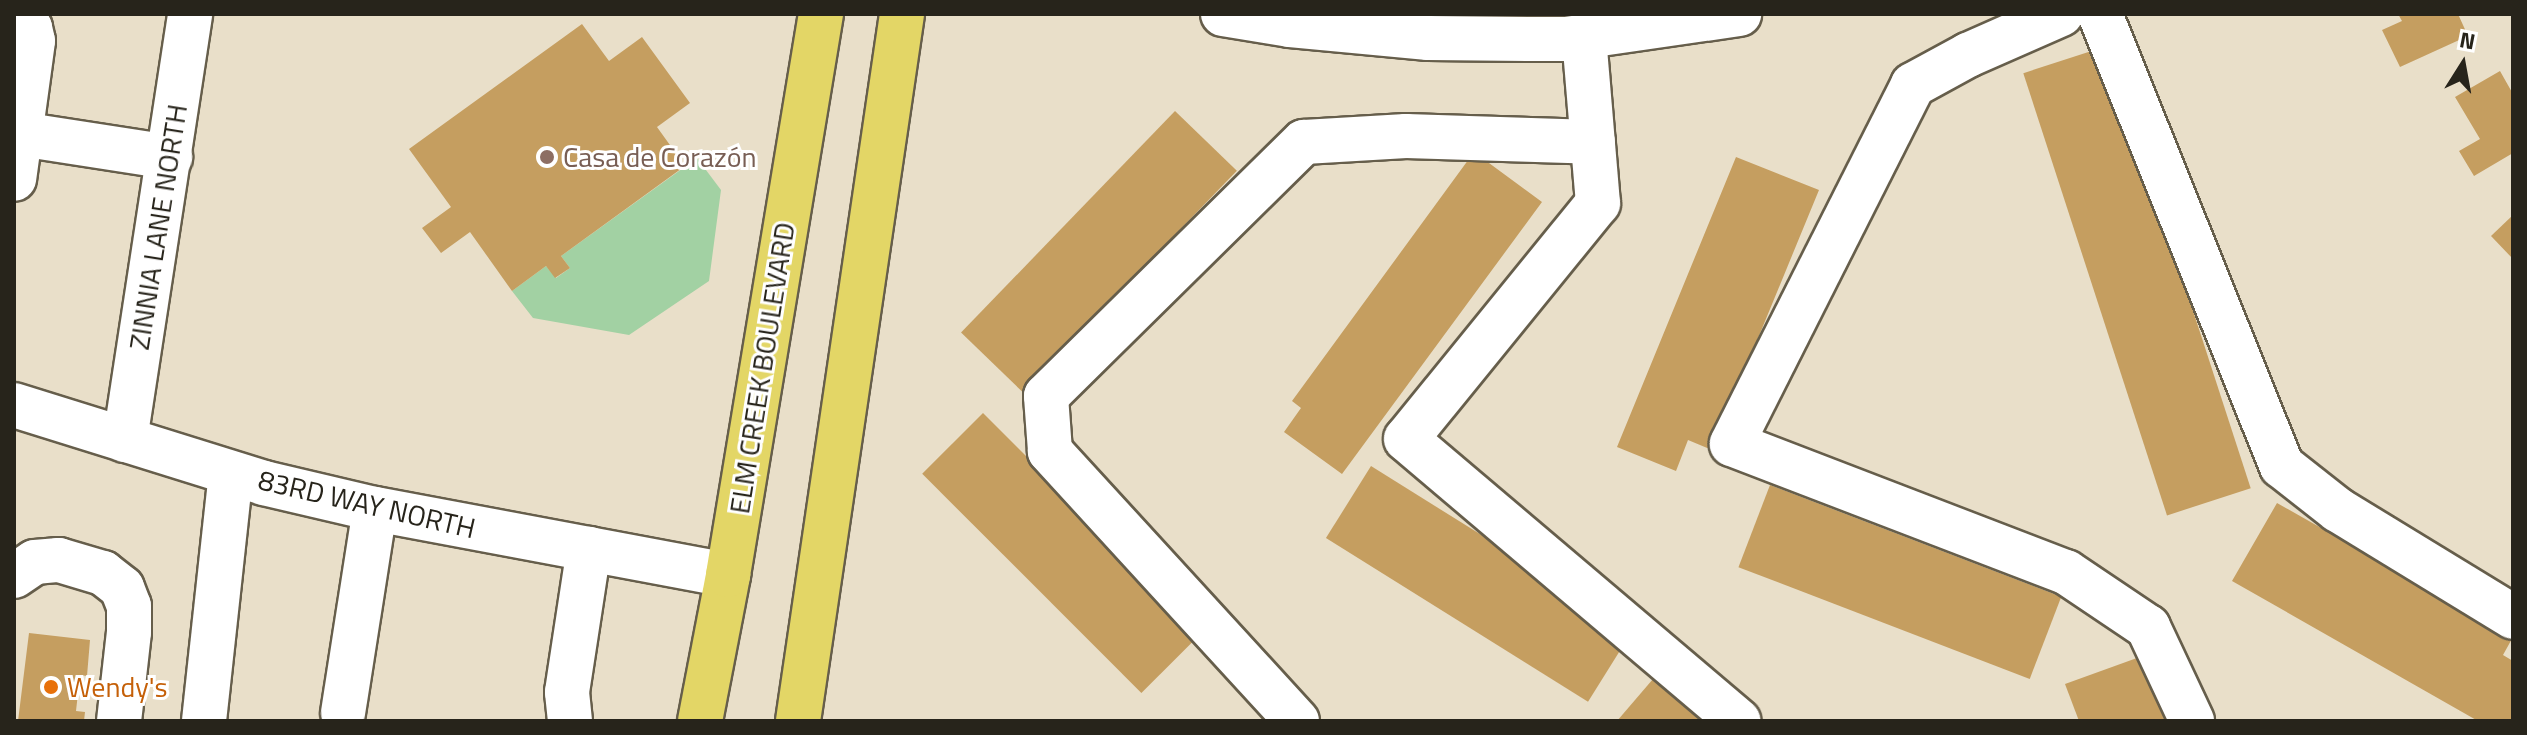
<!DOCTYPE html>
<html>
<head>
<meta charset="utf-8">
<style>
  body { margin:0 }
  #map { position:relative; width:2527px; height:735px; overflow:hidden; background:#e9dfc9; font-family:"Titillium Web",sans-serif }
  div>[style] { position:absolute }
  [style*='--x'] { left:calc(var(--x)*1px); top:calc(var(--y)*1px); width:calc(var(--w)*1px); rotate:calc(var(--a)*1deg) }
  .green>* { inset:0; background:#a2d1a3 }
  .building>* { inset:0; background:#c59e60; transform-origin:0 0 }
  .roads { filter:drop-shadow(2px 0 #665e4b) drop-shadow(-2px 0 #665e4b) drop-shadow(0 2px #665e4b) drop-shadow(0 -2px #665e4b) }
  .minor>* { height:44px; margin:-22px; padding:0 22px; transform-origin:22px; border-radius:22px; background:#fff }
  .major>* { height:44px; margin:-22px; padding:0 22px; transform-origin:22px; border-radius:22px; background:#e3d666 }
  .dots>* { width:22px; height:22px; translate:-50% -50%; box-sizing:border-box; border:4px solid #fff; border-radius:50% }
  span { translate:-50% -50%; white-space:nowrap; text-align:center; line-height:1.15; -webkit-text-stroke:6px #fff; paint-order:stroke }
  .education-label { font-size:28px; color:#785e54 }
  .left { translate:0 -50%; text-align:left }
  .street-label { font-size:28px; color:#27241b }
  .food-label { font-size:28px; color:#c56008 }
  .frame { position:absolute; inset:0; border:16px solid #27241b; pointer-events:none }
  .north { position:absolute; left:2423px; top:24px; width:80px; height:80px; -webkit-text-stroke:6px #fff; paint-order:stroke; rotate:11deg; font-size:22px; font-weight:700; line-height:32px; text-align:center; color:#27241b }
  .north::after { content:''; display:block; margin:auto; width:28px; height:36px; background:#27241b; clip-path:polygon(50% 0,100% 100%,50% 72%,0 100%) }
</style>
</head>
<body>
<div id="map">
  <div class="green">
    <div style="clip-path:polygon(697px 158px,721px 190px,709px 281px,629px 335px,533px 318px,512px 291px,546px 266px,556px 278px,570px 268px,561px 256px)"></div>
  </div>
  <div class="building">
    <div style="clip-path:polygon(2398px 14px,2458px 14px,2468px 36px,2400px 67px,2382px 30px,2402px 21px)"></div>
    <div style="clip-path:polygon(582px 24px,609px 61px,642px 37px,690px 103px,657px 127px,685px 166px,561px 256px,570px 268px,555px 278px,546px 266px,512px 291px,470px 232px,441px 253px,422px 228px,451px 207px,409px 149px)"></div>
    <div style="left:2107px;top:46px;width:465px;height:88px;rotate:72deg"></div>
    <div style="clip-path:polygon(2500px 71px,2513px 94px,2513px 153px,2474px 176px,2459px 151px,2480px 139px,2455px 97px)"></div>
    <div style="left:1175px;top:111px;width:86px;height:308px;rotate:44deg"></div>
    <div style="clip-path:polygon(1474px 152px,1542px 202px,1342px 474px,1284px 432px,1301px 408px,1292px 401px)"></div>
    <div style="clip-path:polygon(1736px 157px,1819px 190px,1712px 450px,1688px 440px,1676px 471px,1617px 447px)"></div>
    <div style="clip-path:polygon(2513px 215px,2513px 259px,2491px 236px)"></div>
    <div style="left:983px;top:413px;width:310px;height:86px;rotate:45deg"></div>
    <div style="left:1371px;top:466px;width:309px;height:85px;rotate:32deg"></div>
    <div style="left:1770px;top:485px;width:312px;height:88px;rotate:21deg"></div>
    <div style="clip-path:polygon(2277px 503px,2513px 637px,2503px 655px,2513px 661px,2512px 721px,2478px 721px,2232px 581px)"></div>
    <div style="clip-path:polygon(29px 633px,90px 640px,87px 676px,80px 675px,76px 711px,85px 712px,84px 721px,18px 721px)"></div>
    <div style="clip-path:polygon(2148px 654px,2173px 721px,2079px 721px,2065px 684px)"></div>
    <div style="clip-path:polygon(1653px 679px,1703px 721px,1617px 721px)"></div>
  </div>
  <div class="roads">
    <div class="minor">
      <div style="--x:1223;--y:14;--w:68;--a:9.3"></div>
      <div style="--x:1290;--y:25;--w:139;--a:5.4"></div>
      <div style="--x:1428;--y:38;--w:100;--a:0.6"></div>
      <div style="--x:1528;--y:39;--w:38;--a:0"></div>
      <div style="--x:1566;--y:39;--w:175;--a:-8.2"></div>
      <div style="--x:2061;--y:14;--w:102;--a:156.2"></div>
      <div style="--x:1968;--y:55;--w:63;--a:151.4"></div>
      <div style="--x:1913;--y:85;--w:402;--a:116.8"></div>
      <div style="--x:1732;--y:444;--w:358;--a:21"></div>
      <div style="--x:2066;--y:572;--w:99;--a:33.9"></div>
      <div style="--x:2148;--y:627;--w:104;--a:64.9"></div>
      <div style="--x:2100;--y:14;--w:487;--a:68.1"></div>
      <div style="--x:2282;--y:466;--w:71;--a:38.2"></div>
      <div style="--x:2338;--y:510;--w:205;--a:31.4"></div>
      <div style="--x:14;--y:18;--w:19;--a:32"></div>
      <div style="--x:30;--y:28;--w:13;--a:77"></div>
      <div style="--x:33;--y:41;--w:139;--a:97.8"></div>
      <div style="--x:1584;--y:37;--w:167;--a:85.2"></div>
      <div style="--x:1598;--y:203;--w:304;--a:129.1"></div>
      <div style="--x:1406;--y:439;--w:436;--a:40.3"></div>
      <div style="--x:21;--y:134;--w:151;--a:8.8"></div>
      <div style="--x:14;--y:405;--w:262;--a:17.3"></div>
      <div style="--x:264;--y:483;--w:114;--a:13.2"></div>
      <div style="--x:375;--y:509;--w:359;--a:10.6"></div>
      <div style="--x:125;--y:440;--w:431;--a:-81.3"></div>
      <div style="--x:14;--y:576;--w:25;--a:-34"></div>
      <div style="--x:35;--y:562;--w:24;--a:-5"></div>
      <div style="--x:59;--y:560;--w:46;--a:16.5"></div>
      <div style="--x:103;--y:573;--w:24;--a:38"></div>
      <div style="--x:122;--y:588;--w:19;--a:69"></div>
      <div style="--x:129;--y:606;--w:26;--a:90"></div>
      <div style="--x:129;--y:632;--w:90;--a:96.4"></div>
      <div style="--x:343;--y:713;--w:206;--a:-81.1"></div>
      <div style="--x:204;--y:721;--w:249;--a:-83.8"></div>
      <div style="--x:570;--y:721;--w:29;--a:-96"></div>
      <div style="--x:567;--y:692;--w:145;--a:-81.3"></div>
      <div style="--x:1297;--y:721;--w:366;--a:-132.5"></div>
      <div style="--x:1050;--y:451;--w:55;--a:-94.2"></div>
      <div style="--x:1046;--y:396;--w:362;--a:-44.6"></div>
      <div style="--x:1304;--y:142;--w:102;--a:-3.4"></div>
      <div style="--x:1406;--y:136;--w:187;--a:1.8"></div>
    </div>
    <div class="major">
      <div style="--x:700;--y:721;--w:149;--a:-79.1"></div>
      <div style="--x:728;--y:575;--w:569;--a:-80.59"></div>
      <div style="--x:798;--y:721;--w:715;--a:-81.63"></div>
    </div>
  </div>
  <div class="dots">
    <div style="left:547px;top:157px;background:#8d6e63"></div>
    <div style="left:51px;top:687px;background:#e8710a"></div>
  </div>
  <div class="education-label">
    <span class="left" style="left:563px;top:157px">Casa de Corazón</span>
  </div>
  <div class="street-label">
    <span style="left:158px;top:227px;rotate:-81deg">ZINNIA LANE NORTH</span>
    <span style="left:762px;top:368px;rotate:-81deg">ELM CREEK BOULEVARD</span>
    <span style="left:367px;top:504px;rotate:13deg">83RD WAY NORTH</span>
  </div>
  <div class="food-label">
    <span class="left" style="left:67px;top:687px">Wendy's</span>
  </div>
  <div class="frame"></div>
  <div class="north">N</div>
</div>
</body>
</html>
